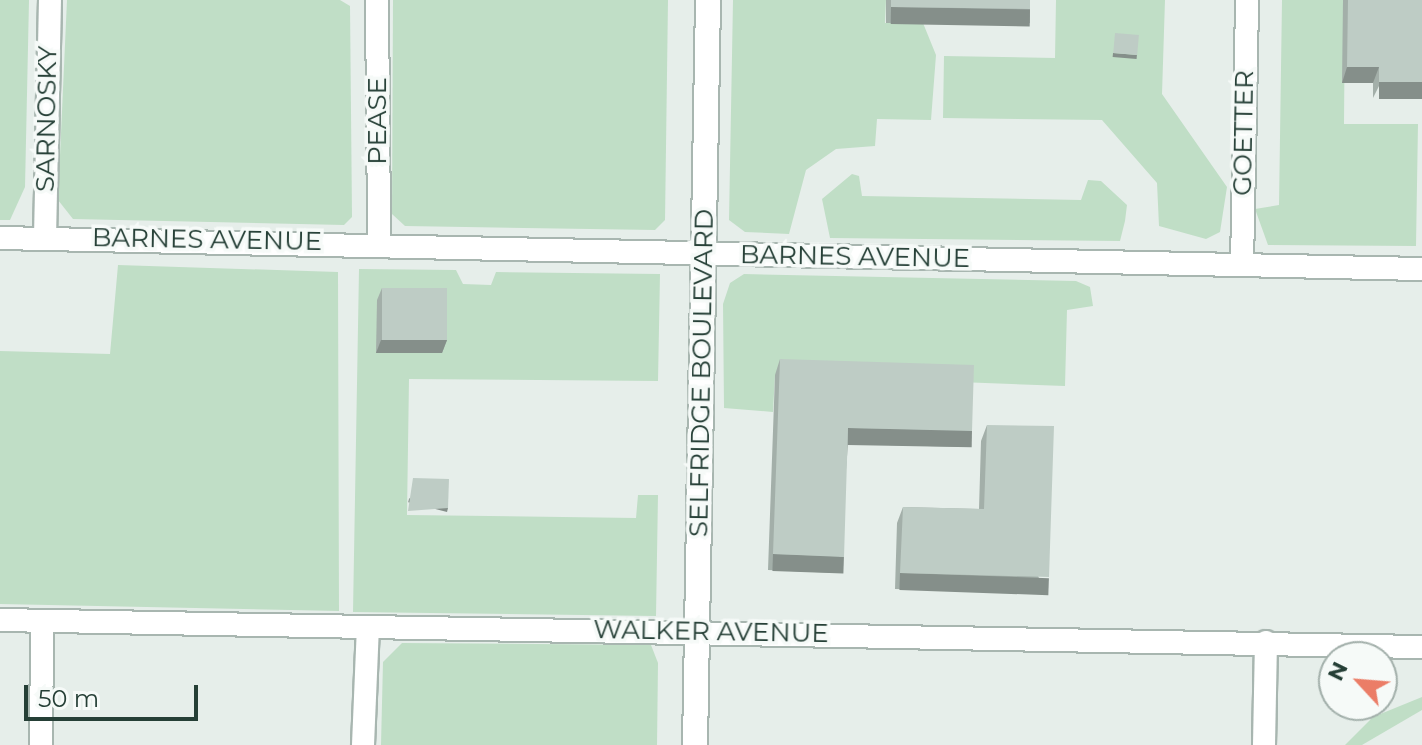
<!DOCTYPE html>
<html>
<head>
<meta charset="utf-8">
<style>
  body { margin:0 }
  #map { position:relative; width:1422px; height:745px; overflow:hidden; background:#e6eeea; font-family:Montserrat,sans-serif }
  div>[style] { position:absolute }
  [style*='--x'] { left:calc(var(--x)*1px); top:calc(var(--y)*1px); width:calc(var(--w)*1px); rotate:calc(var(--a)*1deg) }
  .green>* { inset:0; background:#c0dec6 }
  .roads { filter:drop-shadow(2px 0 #a8b6b0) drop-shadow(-2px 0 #a8b6b0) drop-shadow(0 2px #a8b6b0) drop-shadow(0 -2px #a8b6b0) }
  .minor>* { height:22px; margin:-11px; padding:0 11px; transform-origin:11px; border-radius:11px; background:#fff }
  .tertiary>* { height:24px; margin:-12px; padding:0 12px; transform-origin:12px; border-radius:12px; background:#fff }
  .wall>* { inset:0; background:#a3afa9; transform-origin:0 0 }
  .shaded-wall>* { inset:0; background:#858f8a; transform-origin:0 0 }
  .building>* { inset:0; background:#beccc5; transform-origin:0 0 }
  span { translate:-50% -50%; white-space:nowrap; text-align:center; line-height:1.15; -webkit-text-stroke:7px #f6faf8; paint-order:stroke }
  .street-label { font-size:26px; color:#253f36 }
  .north { position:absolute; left:1318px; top:641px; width:80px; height:80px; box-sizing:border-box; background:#f6faf8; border:2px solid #a2afaa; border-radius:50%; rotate:296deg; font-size:22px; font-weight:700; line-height:32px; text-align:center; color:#253f36 }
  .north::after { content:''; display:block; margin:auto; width:28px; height:36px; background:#eb7d67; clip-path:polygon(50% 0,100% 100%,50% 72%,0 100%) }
  .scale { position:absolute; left:24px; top:685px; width:174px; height:36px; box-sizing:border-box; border:4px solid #253f36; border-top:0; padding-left:10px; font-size:24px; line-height:28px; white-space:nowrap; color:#253f36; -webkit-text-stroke:6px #f6faf8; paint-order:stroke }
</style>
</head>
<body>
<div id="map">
  <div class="green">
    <div style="clip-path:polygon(0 0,29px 0,25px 187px,10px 220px,0 220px)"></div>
    <div style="clip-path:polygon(67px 0,340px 0,350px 6px,352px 217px,344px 225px,73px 219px,58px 200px)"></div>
    <div style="clip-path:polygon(393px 0,668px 0,665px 220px,655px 230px,405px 226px,392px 214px)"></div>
    <div style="clip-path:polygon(733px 0,886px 0,885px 23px,923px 23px,936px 55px,931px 120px,877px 119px,875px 146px,836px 149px,806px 170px,789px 234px,745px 232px,729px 220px)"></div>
    <div style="clip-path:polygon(1056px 0,1165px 0,1162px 94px,1227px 187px,1220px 232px,1206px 239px,1159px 226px,1157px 183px,1102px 120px,943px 118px,944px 56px,1055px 58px)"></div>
    <div style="clip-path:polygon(1282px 0,1345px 0,1344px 124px,1418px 124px,1416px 246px,1268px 245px,1255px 209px,1279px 205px)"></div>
    <div style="clip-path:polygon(852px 174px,859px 176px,862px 196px,1081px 200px,1088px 180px,1101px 181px,1127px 205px,1125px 221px,1120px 241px,830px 238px,822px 199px)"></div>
    <div style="clip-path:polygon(118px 265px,338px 272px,339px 611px,0 604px,0 351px,110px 354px)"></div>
    <div style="clip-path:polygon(359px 269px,456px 270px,463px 284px,491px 285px,496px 272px,660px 274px,658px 381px,409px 379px,407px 515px,636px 518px,638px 495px,658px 495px,656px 616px,353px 612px)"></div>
    <div style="clip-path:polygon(744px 274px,1076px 281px,1090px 287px,1093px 306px,1067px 310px,1065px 386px,775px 375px,773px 412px,724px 408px,723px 304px,730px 283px)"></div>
    <div style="clip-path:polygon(402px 643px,651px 645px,658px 663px,657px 745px,381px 745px,383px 662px)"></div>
    <div style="clip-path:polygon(1422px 697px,1422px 710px,1362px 745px,1345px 745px,1373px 717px)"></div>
  </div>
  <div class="roads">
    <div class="minor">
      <div style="--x:377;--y:0;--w:242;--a:89.5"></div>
      <div style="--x:0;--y:238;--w:1422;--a:1.25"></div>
      <div style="--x:45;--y:238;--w:238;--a:-88.8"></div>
      <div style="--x:1242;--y:265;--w:265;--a:-88.9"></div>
      <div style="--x:0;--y:620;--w:1422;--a:1.09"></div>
      <div style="--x:41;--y:745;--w:124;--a:-89.5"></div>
      <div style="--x:363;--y:745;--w:118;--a:-87.6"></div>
      <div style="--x:1264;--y:745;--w:103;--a:-88.9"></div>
    </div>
    <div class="tertiary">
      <div style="--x:695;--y:745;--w:745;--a:-89"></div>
    </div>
  </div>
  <div class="wall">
    <div style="left:886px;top:0;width:144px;height:23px"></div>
    <div style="clip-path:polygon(1343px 0,1422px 0,1373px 98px,1373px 83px,1342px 83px)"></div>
    <div style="clip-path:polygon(382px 288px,447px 340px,442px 353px,376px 353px,377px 300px)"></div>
    <div style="clip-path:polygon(780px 359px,972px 431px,966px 447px,848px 444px,838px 573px,768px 570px,775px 375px)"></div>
    <div style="clip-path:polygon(987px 425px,1044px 593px,895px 589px,897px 523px,903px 507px,979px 509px,981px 441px)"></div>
  </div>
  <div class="shaded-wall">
    <div style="left:891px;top:7px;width:139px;height:17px;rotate:1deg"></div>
    <div style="left:1113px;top:53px;width:24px;height:4px;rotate:5deg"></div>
    <div style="clip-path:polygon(1347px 67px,1379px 67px,1373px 83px,1342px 83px)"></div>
    <div style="left:1379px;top:82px;width:43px;height:17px"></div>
    <div style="clip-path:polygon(381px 340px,447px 340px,442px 353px,376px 353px)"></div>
    <div style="left:848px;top:428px;width:124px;height:17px;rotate:1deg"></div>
    <div style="left:448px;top:508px;width:4px;height:40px;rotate:104deg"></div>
    <div style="left:773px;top:554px;width:71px;height:17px;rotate:2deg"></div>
    <div style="left:900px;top:573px;width:149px;height:17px;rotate:2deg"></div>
  </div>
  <div class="building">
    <div style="clip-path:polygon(891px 0,1030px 0,1030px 9px,891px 7px)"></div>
    <div style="clip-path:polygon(1348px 0,1422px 0,1422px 82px,1379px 82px,1379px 67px,1347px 67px)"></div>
    <div style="left:1115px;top:33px;width:24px;height:20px;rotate:5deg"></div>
    <div style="left:382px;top:288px;width:65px;height:52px"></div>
    <div style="clip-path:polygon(780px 359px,974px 365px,972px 431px,848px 428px,844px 557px,773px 554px)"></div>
    <div style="clip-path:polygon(987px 425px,1054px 426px,1049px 577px,900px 573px,903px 507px,984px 509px)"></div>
    <div style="clip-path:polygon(413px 478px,449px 479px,448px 508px,408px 511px)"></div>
  </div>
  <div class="street-label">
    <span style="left:47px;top:119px;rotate:-89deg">SARNOSKY</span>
    <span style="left:378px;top:121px;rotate:-90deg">PEASE</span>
    <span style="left:1244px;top:133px;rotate:-89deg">GOETTER</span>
    <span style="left:207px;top:240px;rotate:1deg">BARNES AVENUE</span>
    <span style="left:855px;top:257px;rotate:1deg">BARNES AVENUE</span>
    <span style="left:702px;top:373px;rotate:-89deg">SELFRIDGE BOULEVARD</span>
    <span style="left:711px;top:632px;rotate:1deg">WALKER AVENUE</span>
  </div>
  <div class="north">N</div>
  <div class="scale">50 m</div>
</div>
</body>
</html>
